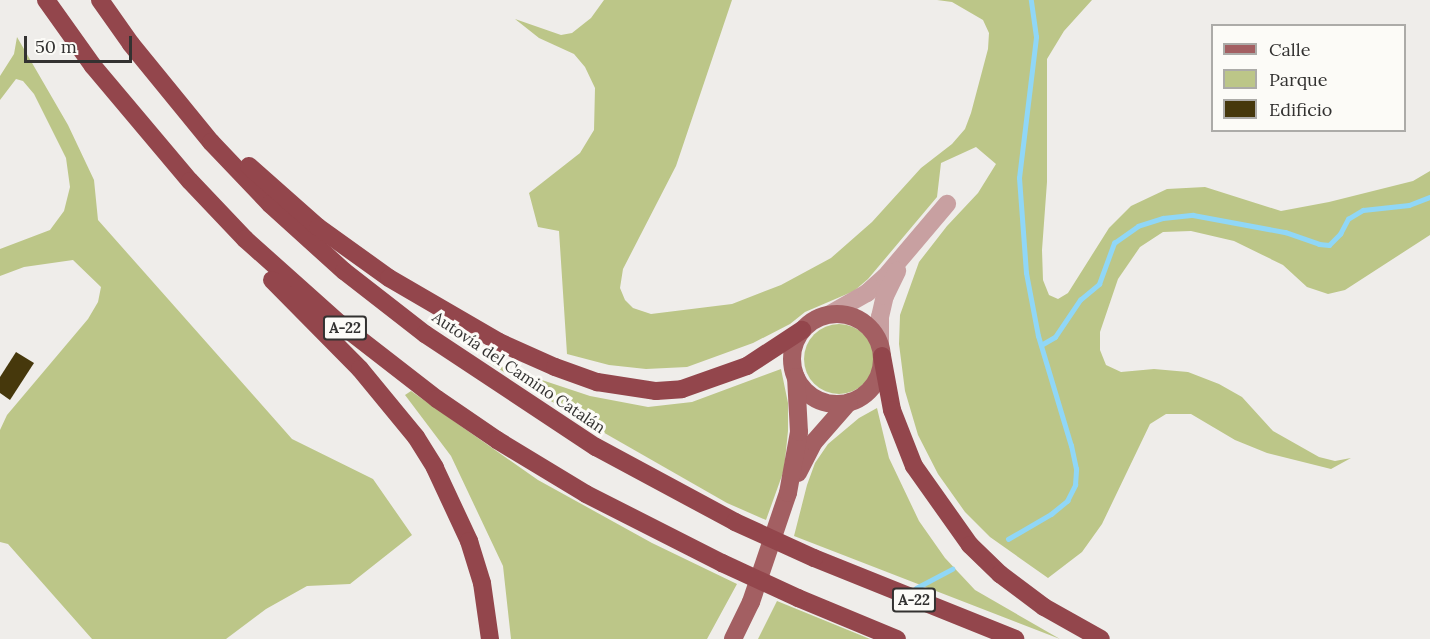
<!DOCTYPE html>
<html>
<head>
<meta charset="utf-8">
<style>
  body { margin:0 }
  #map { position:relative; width:1430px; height:639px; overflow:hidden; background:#efedea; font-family:Lora,serif }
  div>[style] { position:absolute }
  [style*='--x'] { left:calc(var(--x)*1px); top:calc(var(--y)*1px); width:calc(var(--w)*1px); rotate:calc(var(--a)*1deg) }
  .green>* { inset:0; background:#bcc688 }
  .round { border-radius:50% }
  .stream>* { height:4.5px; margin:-2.25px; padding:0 2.25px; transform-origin:2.25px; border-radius:2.25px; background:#90d7f7 }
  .building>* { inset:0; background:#46380c }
  .minor>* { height:18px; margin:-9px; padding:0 9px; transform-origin:9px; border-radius:9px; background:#c8a0a1 }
  .major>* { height:18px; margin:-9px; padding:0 9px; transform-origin:9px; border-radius:9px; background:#a35f62 }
  .major>.ring { margin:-9px; padding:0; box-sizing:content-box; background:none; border:18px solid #a35f62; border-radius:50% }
  .highway>* { height:18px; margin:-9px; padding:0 9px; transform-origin:9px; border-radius:9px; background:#93464c }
  .highway-bridge>* { height:18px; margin:-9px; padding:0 9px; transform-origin:9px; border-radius:9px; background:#93464c }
  span { translate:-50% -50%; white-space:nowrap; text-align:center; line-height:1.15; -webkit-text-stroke:6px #fcfbf7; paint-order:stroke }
  .shield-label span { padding:2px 4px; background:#fcfbf7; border:2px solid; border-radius:4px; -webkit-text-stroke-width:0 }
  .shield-label { font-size:15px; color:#333231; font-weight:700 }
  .street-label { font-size:16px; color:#333231 }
  .legend { position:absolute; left:1211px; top:24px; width:195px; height:108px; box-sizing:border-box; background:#fcfbf7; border:2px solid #acaba8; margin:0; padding:8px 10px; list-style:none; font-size:18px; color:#333231 }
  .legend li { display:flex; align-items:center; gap:12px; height:30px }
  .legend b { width:30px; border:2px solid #acaba8 }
  .scale { position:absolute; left:24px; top:36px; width:108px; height:27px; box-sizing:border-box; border:3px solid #333231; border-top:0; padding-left:8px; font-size:18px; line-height:21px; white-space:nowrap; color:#333231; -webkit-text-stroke:4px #fcfbf7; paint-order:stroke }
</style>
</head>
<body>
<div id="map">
  <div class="green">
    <div style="clip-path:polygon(604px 0,732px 0,676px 166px,623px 269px,620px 288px,625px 300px,633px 308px,651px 314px,732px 304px,781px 285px,831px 258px,872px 222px,921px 168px,952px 144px,965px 129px,971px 113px,988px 49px,989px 33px,983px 20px,952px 2px,937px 0,1092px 0,1064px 31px,1047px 59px,1047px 182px,1042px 250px,1043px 280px,1049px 295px,1058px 299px,1068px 293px,1109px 228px,1131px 206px,1167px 189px,1205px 187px,1281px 211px,1329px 202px,1413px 181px,1430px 171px,1430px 235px,1345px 290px,1328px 294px,1307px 287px,1283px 265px,1234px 241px,1191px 231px,1163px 232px,1140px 247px,1118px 279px,1100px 332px,1100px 350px,1106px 365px,1121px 372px,1154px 369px,1188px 372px,1219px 384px,1242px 397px,1273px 431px,1319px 457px,1335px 461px,1351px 458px,1331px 469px,1267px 453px,1235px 440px,1191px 414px,1166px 414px,1150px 424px,1102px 524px,1082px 552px,1048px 578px,990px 537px,965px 512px,938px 474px,918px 435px,905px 391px,899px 344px,900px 315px,919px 262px,947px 226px,978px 193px,996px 164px,976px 147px,941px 163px,937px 197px,868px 279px,854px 291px,805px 312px,790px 324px,753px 343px,687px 367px,646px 369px,609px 365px,567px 354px,559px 231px,538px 227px,529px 193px,580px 153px,594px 130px,595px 88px,585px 67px,574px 54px,539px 38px,515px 19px,561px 35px,572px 33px,591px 18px)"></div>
    <div style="clip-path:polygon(17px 37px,68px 125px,94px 180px,98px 220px,292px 439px,373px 479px,412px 535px,350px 584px,307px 586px,266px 609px,226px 639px,92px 639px,8px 544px,0 542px,0 430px,7px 415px,88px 319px,98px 302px,101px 287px,73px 260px,24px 267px,0 276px,0 249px,50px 230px,64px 211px,70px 187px,66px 158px,34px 94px,23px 81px,16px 79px,0 100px,0 76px,14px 54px)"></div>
    <div class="round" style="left:804px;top:324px;width:70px;height:70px"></div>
    <div style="clip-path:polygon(488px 362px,590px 396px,648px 407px,692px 402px,781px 369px,788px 403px,788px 431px,784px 470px,766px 520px,727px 503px,580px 419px)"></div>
    <div style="clip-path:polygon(411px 391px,538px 480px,652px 543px,737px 584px,707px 639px,511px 639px,503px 566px,451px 456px,405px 395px)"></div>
    <div style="clip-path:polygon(877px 408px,889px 458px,919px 521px,945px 558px,975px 590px,1060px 639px,794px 536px,807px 485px,815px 463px,828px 444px,859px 418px)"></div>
    <div style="clip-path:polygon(777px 601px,870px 639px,758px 639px)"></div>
  </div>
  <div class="stream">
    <div style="--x:1041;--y:345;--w:16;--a:-30"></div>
    <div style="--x:1055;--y:337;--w:45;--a:-56"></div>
    <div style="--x:1080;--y:300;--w:25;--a:-40"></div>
    <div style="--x:1099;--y:284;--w:44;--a:-69.9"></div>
    <div style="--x:1114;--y:243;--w:29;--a:-35"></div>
    <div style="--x:1138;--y:226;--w:26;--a:-18"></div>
    <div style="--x:1163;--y:218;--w:30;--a:-6"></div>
    <div style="--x:1193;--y:215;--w:94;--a:10.5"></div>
    <div style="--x:1285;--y:232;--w:36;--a:19"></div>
    <div style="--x:1319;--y:244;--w:10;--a:6"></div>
    <div style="--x:1329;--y:245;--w:16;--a:-45"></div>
    <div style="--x:1340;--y:234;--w:17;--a:-62"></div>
    <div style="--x:1348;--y:219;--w:17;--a:-31"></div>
    <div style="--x:1363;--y:210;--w:46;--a:-6.2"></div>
    <div style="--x:1409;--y:205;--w:22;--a:-21"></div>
    <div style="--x:1008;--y:539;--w:50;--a:-30.2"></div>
    <div style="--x:1051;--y:514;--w:21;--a:-39"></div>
    <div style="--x:1067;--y:501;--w:18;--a:-63"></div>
    <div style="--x:1075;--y:485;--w:16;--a:-86"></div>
    <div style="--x:1076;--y:469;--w:24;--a:-102"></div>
    <div style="--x:1071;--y:446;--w:115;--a:-106.7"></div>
    <div style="--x:1038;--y:336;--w:64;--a:-100.8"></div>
    <div style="--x:1026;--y:273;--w:95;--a:-94.2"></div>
    <div style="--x:1019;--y:178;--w:142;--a:-83.1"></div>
    <div style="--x:1036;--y:37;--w:37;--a:-98"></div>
    <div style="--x:916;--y:588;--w:41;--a:-27.8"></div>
  </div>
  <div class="building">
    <div style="clip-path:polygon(16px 352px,34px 363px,10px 400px,0 393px,0 377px)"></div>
  </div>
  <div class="minor">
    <div style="--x:830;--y:314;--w:43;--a:-29.6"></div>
    <div style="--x:867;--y:293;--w:24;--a:-42"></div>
    <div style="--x:885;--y:277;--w:96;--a:-49.7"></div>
    <div style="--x:880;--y:346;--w:29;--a:-90"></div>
    <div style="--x:880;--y:317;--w:22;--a:-77"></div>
    <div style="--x:885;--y:296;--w:28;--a:-64"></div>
  </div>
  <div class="major">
    <div class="ring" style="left:792px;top:314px;width:72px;height:72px"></div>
    <div style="--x:798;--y:473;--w:35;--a:-63"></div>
    <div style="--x:814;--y:442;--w:53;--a:-48.8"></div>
    <div style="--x:733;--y:639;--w:41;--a:-64.1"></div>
    <div style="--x:751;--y:602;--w:115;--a:-71.3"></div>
    <div style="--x:788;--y:493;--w:62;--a:-79.8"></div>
    <div style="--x:799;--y:432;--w:55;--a:-93.1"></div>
  </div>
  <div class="highway">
    <div style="--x:46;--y:0;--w:81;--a:54.5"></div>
    <div style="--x:93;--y:66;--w:150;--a:49.9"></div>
    <div style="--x:190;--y:181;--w:80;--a:46.5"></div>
    <div style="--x:245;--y:239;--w:126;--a:41.8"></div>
    <div style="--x:339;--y:323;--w:124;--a:37.8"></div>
    <div style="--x:437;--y:399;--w:73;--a:34.3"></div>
    <div style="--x:497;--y:440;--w:104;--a:31.2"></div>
    <div style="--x:586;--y:494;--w:153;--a:26.9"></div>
    <div style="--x:100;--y:0;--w:54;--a:54.8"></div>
    <div style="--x:131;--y:44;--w:127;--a:50.8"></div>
    <div style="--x:211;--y:142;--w:86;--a:46.4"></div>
    <div style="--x:270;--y:204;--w:100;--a:42.2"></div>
    <div style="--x:344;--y:271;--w:103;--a:37.9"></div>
    <div style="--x:425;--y:334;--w:205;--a:33.5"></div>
    <div style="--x:596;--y:447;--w:158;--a:28.3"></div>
    <div style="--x:249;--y:166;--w:92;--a:41.5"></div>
    <div style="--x:318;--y:227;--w:87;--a:35.7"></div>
    <div style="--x:389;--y:278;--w:127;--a:30.2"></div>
    <div style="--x:499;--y:342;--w:61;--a:24.1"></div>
    <div style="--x:555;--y:367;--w:45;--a:19.7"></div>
    <div style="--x:597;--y:382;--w:60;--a:8.7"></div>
    <div style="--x:656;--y:391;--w:26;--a:-4"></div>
    <div style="--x:682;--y:389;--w:69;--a:-19.5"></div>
    <div style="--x:747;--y:366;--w:66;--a:-33.2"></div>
    <div style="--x:272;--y:280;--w:125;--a:45.3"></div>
    <div style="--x:360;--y:369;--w:88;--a:50.5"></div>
    <div style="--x:416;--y:437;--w:36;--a:58"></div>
    <div style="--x:435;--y:468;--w:81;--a:65"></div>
    <div style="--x:469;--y:541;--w:44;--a:72.8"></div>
    <div style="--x:482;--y:583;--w:57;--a:81.9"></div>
    <div style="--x:882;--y:356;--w:55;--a:79.5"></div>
    <div style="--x:892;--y:410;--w:60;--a:68.6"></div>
    <div style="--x:914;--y:466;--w:97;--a:54.7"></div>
    <div style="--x:970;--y:545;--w:42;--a:44"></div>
    <div style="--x:1000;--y:574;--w:55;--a:36.9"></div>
    <div style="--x:1044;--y:607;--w:65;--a:29.3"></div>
    <div style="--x:814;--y:558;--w:217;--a:21.9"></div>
    <div style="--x:798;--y:598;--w:107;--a:22.5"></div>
  </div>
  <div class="highway-bridge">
    <div style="--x:735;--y:522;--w:87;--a:24.5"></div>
    <div style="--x:722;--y:563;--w:84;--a:24.7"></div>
  </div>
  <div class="shield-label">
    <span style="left:345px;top:328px">A-22</span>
    <span style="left:914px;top:600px">A-22</span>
  </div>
  <div class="street-label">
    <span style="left:519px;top:372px;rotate:34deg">Autovía del Camino Catalán</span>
  </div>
  <ul class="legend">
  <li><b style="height:8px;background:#a35f62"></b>Calle</li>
  <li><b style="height:16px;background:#bcc688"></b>Parque</li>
  <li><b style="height:16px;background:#46380c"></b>Edificio</li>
  </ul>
  <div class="scale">50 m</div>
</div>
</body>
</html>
